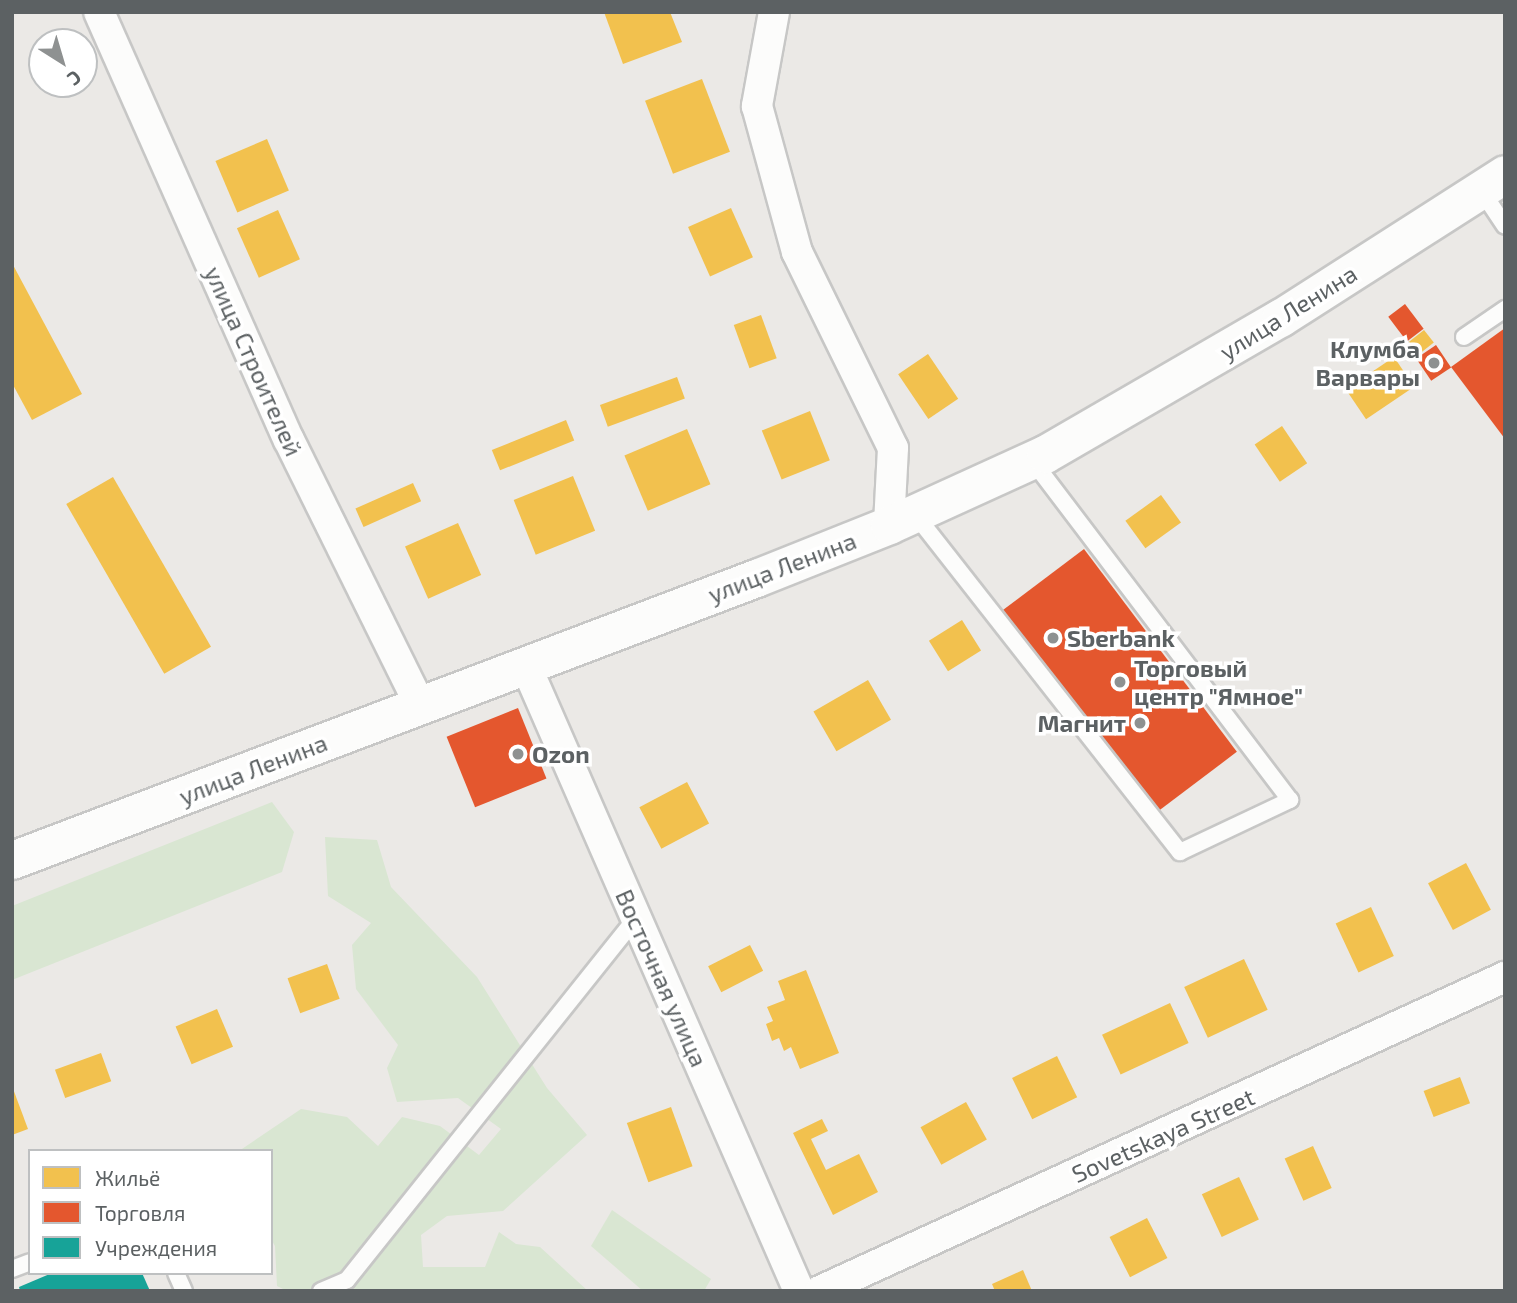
<!DOCTYPE html>
<html>
<head>
<meta charset="utf-8">
<style>
  body { margin:0 }
  #map { position:relative; width:1517px; height:1303px; overflow:hidden; background:#ebe9e6; font-family:"Exo 2",sans-serif }
  div>[style] { position:absolute }
  [style*='--x'] { left:calc(var(--x)*1px); top:calc(var(--y)*1px); width:calc(var(--w)*1px); rotate:calc(var(--a)*1deg) }
  .green>* { inset:0; background:#d9e6d2 }
  .homes>* { inset:0; background:#f2c14e; transform-origin:0 0 }
  .shops>* { inset:0; background:#e4572e; transform-origin:0 0 }
  .public>* { inset:0; background:#17a398 }
  .roads { filter:drop-shadow(2px 0 #c7c7c6) drop-shadow(-2px 0 #c7c7c6) drop-shadow(0 2px #c7c7c6) drop-shadow(0 -2px #c7c7c6) }
  .service>* { height:16px; margin:-8px; padding:0 8px; transform-origin:8px; border-radius:8px; background:#fcfcfb }
  .minor>* { height:30px; margin:-15px; padding:0 15px; transform-origin:15px; border-radius:15px; background:#fcfcfb }
  .tertiary>* { height:37px; margin:-18.5px; padding:0 18.5px; transform-origin:18.5px; border-radius:18.5px; background:#fcfcfb }
  .dots>* { width:19px; height:19px; translate:-50% -50%; box-sizing:border-box; border:4px solid #fff; border-radius:50% }
  span { translate:-50% -50%; white-space:nowrap; text-align:center; line-height:1.15; -webkit-text-stroke:7px #fff; paint-order:stroke }
  .street-label { font-size:24px; color:#5c6163 }
  .poi-label { font-size:24px; color:#5c6163; font-weight:700 }
  .right { translate:-100% -50%; text-align:right }
  .left { translate:0 -50%; text-align:left }
  .frame { position:absolute; inset:0; border:14px solid #5c6163; pointer-events:none }
  .legend { position:absolute; left:28px; top:1149px; width:245px; height:126px; box-sizing:border-box; background:#fff; border:2px solid #bec0c1; margin:0; padding:9px 12px; list-style:none; font-size:21px; color:#5c6163 }
  .legend li { display:flex; align-items:center; gap:14px; height:35px }
  .legend b { width:35px; border:2px solid #bec0c1 }
  .north { position:absolute; left:28px; top:28px; width:70px; height:70px; box-sizing:border-box; background:#fff; border:2px solid #bec0c1; border-radius:50%; rotate:143deg; font-size:19px; font-weight:700; line-height:28px; text-align:center; color:#5c6163 }
  .north::after { content:''; display:block; margin:auto; width:24px; height:32px; background:#8e9191; clip-path:polygon(50% 0,100% 100%,50% 72%,0 100%) }
</style>
</head>
<body>
<div id="map">
  <div class="green">
    <div style="clip-path:polygon(272px 802px,294px 832px,282px 872px,12px 980px,12px 906px)"></div>
    <div style="clip-path:polygon(325px 837px,377px 840px,391px 887px,477px 977px,547px 1088px,587px 1135px,503px 1211px,447px 1216px,421px 1235px,423px 1267px,485px 1267px,499px 1232px,516px 1244px,540px 1247px,588px 1291px,287px 1291px,277px 1286px,275px 1246px,271px 1239px,271px 1151px,239px 1151px,301px 1109px,347px 1117px,378px 1146px,402px 1117px,440px 1126px,479px 1155px,501px 1129px,458px 1098px,397px 1102px,387px 1068px,398px 1045px,356px 989px,352px 945px,371px 923px,328px 896px)"></div>
    <div style="clip-path:polygon(612px 1210px,711px 1279px,704px 1291px,643px 1291px,591px 1246px)"></div>
  </div>
  <div class="homes">
    <div style="clip-path:polygon(604px 12px,670px 12px,682px 42px,623px 64px)"></div>
    <div style="left:702px;top:79px;width:78px;height:61px;rotate:69deg"></div>
    <div style="left:267px;top:139px;width:56px;height:56px;rotate:67deg"></div>
    <div style="left:731px;top:208px;width:54px;height:47px;rotate:66deg"></div>
    <div style="left:278px;top:210px;width:54px;height:45px;rotate:66deg"></div>
    <div style="clip-path:polygon(12px 263px,82px 394px,32px 420px,12px 383px)"></div>
    <div style="left:761px;top:315px;width:46px;height:29px;rotate:70deg"></div>
    <div style="left:1424px;top:330px;width:16px;height:19px;rotate:52deg"></div>
    <div style="left:928px;top:354px;width:54px;height:36px;rotate:56deg"></div>
    <div style="left:1394px;top:357px;width:36px;height:58px;rotate:56deg"></div>
    <div style="left:677px;top:377px;width:23px;height:82px;rotate:70deg"></div>
    <div style="left:810px;top:411px;width:53px;height:52px;rotate:68deg"></div>
    <div style="left:566px;top:420px;width:22px;height:80px;rotate:68deg"></div>
    <div style="left:1282px;top:426px;width:45px;height:33px;rotate:56deg"></div>
    <div style="left:687px;top:429px;width:60px;height:68px;rotate:67deg"></div>
    <div style="left:573px;top:476px;width:59px;height:64px;rotate:68deg"></div>
    <div style="left:113px;top:477px;width:196px;height:54px;rotate:60deg"></div>
    <div style="left:413px;top:483px;width:20px;height:63px;rotate:66deg"></div>
    <div style="left:1161px;top:495px;width:34px;height:44px;rotate:54deg"></div>
    <div style="left:458px;top:523px;width:57px;height:58px;rotate:66deg"></div>
    <div style="left:962px;top:620px;width:36px;height:39px;rotate:58deg"></div>
    <div style="left:868px;top:680px;width:46px;height:63px;rotate:60deg"></div>
    <div style="left:687px;top:782px;width:47px;height:54px;rotate:62deg"></div>
    <div style="left:1466px;top:863px;width:53px;height:43px;rotate:62deg"></div>
    <div style="left:1371px;top:907px;width:54px;height:39px;rotate:65deg"></div>
    <div style="left:750px;top:945px;width:29px;height:47px;rotate:63deg"></div>
    <div style="left:1244px;top:959px;width:56px;height:66px;rotate:65deg"></div>
    <div style="left:327px;top:964px;width:37px;height:42px;rotate:70deg"></div>
    <div style="clip-path:polygon(806px 970px,839px 1053px,800px 1069px,791px 1047px,784px 1051px,779px 1038px,772px 1041px,766px 1024px,773px 1021px,767px 1007px,785px 1000px,778px 981px)"></div>
    <div style="left:1170px;top:1003px;width:44px;height:75px;rotate:65deg"></div>
    <div style="left:217px;top:1009px;width:41px;height:45px;rotate:67deg"></div>
    <div style="left:101px;top:1053px;width:30px;height:49px;rotate:70deg"></div>
    <div style="left:1057px;top:1056px;width:46px;height:50px;rotate:64deg"></div>
    <div style="left:1460px;top:1077px;width:28px;height:39px;rotate:69deg"></div>
    <div style="clip-path:polygon(12px 1086px,28px 1129px,12px 1135px)"></div>
    <div style="left:966px;top:1102px;width:43px;height:52px;rotate:61deg"></div>
    <div style="left:671px;top:1107px;width:63px;height:47px;rotate:70deg"></div>
    <div style="clip-path:polygon(822px 1119px,828px 1131px,811px 1139px,826px 1170px,859px 1154px,878px 1192px,833px 1215px,793px 1133px)"></div>
    <div style="left:1313px;top:1146px;width:46px;height:31px;rotate:66deg"></div>
    <div style="left:1239px;top:1177px;width:47px;height:41px;rotate:65deg"></div>
    <div style="left:1147px;top:1218px;width:45px;height:42px;rotate:63deg"></div>
    <div style="clip-path:polygon(1023px 1270px,1032px 1291px,995px 1291px,992px 1284px)"></div>
  </div>
  <div class="shops">
    <div style="left:1405px;top:304px;width:31px;height:21px;rotate:53deg"></div>
    <div style="clip-path:polygon(1505px 328px,1505px 439px,1451px 367px)"></div>
    <div style="left:1436px;top:345px;width:27px;height:24px;rotate:56deg"></div>
    <div style="left:1084px;top:549px;width:254px;height:104px;rotate:53deg"></div>
    <div style="left:518px;top:708px;width:76px;height:77px;rotate:68deg"></div>
  </div>
  <div class="public">
    <div style="clip-path:polygon(52px 1273px,142px 1273px,150px 1291px,20px 1291px,19px 1287px)"></div>
  </div>
  <div class="roads">
    <div class="service">
      <div style="--x:1481;--y:190;--w:43;--a:56.3"></div>
      <div style="--x:1464;--y:337;--w:50;--a:-34.3"></div>
      <div style="--x:914;--y:513;--w:431;--a:51.9"></div>
      <div style="--x:1180;--y:852;--w:122;--a:-25.3"></div>
      <div style="--x:1290;--y:800;--w:427;--a:-127.2"></div>
      <div style="--x:12;--y:1269;--w:19;--a:-21"></div>
      <div style="--x:176;--y:1273;--w:20;--a:66"></div>
      <div style="--x:321;--y:1291;--w:28;--a:-23"></div>
      <div style="--x:347;--y:1280;--w:463;--a:-51.4"></div>
    </div>
    <div class="minor">
      <div style="--x:99;--y:12;--w:468;--a:66.1"></div>
      <div style="--x:289;--y:440;--w:296;--a:63.7"></div>
      <div style="--x:774;--y:12;--w:96;--a:100.3"></div>
      <div style="--x:757;--y:106;--w:151;--a:74.7"></div>
      <div style="--x:797;--y:252;--w:218;--a:63.9"></div>
      <div style="--x:893;--y:448;--w:77;--a:93"></div>
      <div style="--x:526;--y:666;--w:682;--a:66.4"></div>
      <div style="--x:820;--y:1291;--w:754;--a:-24.63"></div>
    </div>
    <div class="tertiary">
      <div style="--x:12;--y:860;--w:796;--a:-20.76"></div>
      <div style="--x:756;--y:578;--w:143;--a:-21.7"></div>
      <div style="--x:889;--y:525;--w:171;--a:-24.5"></div>
      <div style="--x:1045;--y:454;--w:272;--a:-30.1"></div>
      <div style="--x:1280;--y:318;--w:267;--a:-32.6"></div>
    </div>
  </div>
  <div class="dots">
    <div style="left:1434px;top:363px;background:#8e9191"></div>
    <div style="left:1053px;top:638px;background:#8e9191"></div>
    <div style="left:1120px;top:682px;background:#8e9191"></div>
    <div style="left:1140px;top:723px;background:#8e9191"></div>
    <div style="left:518px;top:754px;background:#8e9191"></div>
  </div>
  <div class="street-label">
    <span style="left:1288px;top:312px;rotate:-32deg">улица Ленина</span>
    <span style="left:254px;top:361px;rotate:66deg">улица Строителей</span>
    <span style="left:782px;top:567px;rotate:-21deg">улица Ленина</span>
    <span style="left:253px;top:769px;rotate:-21deg">улица Ленина</span>
    <span style="left:662px;top:978px;rotate:66deg">Восточная улица</span>
    <span style="left:1163px;top:1135px;rotate:-24deg">Sovetskaya Street</span>
  </div>
  <div class="poi-label">
    <span class="right" style="left:1420px;top:363px">Клумба<br>Варвары</span>
    <span class="left" style="left:1067px;top:638px">Sberbank</span>
    <span class="left" style="left:1134px;top:682px">Торговый<br>центр "Ямное"</span>
    <span class="right" style="left:1126px;top:723px">Магнит</span>
    <span class="left" style="left:532px;top:754px">Ozon</span>
  </div>
  <div class="frame"></div>
  <ul class="legend">
  <li><b style="height:19px;background:#f2c14e"></b>Жильё</li>
  <li><b style="height:19px;background:#e4572e"></b>Торговля</li>
  <li><b style="height:19px;background:#17a398"></b>Учреждения</li>
  </ul>
  <div class="north">С</div>
</div>
</body>
</html>
